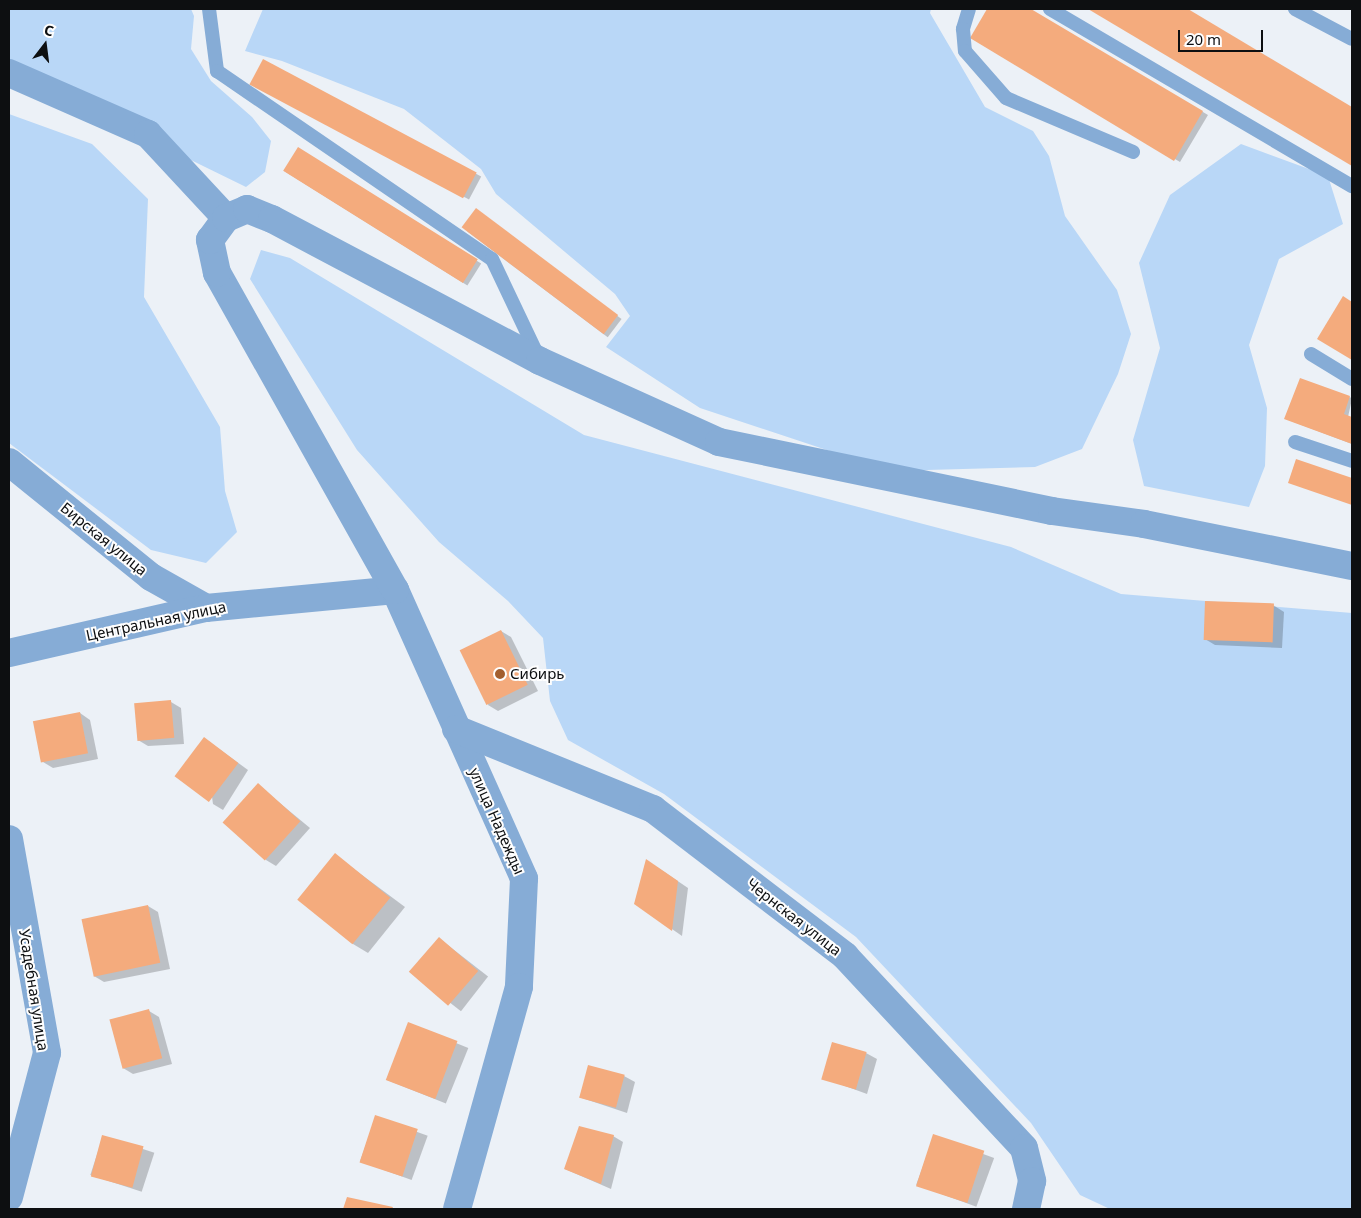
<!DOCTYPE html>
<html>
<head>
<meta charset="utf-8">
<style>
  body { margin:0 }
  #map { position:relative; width:1361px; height:1218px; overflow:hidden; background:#ecf1f7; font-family:"Noto Sans",sans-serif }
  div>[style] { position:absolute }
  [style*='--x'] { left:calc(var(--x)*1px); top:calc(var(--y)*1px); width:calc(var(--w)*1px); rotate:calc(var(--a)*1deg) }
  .green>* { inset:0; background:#b9d7f7 }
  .shadow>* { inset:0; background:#0003; transform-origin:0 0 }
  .building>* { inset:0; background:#f4ab7d; transform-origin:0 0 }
  .service>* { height:14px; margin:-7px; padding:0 7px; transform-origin:7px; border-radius:7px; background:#86acd6 }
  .minor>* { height:28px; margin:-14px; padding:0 14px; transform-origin:14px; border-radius:14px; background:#86acd6 }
  .tertiary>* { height:28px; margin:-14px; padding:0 14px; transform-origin:14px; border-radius:14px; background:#86acd6 }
  .dots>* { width:14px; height:14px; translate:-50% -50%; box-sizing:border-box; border:2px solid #fefefe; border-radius:50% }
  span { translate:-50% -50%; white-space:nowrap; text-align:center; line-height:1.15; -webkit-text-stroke:4px #fefefe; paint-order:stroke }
  .street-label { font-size:15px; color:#0d0f11 }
  .poi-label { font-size:15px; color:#0d0f11 }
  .left { translate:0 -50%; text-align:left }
  .frame { position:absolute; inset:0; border:10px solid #0d0f11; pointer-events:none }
  .north { position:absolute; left:20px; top:20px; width:50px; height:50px; -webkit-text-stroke:4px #fefefe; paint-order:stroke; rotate:15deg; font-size:14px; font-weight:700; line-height:20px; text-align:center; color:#0d0f11 }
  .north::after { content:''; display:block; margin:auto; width:18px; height:22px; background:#0d0f11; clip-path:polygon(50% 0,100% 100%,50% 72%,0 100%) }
  .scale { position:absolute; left:1178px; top:30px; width:85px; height:22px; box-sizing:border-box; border:2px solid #0d0f11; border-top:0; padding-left:6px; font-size:15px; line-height:18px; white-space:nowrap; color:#0d0f11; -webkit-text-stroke:4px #fefefe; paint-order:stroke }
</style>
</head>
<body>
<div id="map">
  <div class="green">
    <div style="clip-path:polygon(9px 9px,191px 9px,194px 16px,191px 49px,211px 81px,252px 117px,271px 141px,265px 172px,246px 187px,9px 71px)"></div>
    <div style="clip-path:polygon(263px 9px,931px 9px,930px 13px,985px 107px,1033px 131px,1049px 156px,1065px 216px,1117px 290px,1131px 334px,1118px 374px,1082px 449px,1035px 467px,890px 471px,700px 408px,606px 347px,630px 316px,615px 294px,496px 194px,481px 169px,404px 109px,282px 61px,245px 51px)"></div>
    <div style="clip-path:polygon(9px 114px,92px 144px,148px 199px,144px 297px,220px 427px,225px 491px,237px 532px,206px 563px,151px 550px,9px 443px)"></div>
    <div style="clip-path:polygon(1241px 144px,1328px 176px,1343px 224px,1279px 259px,1249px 345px,1267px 408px,1265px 466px,1249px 507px,1144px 486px,1133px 440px,1160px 348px,1139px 263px,1170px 195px)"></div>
    <div style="clip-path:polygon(261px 250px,290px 258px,584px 435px,1011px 547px,1121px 594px,1352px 613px,1352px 1209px,1110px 1209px,1080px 1195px,1031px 1123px,856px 937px,664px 794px,568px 740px,550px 701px,543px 638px,508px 601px,439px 542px,357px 450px,250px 279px)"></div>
  </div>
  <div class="shadow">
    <div style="clip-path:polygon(989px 9px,1029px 9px,1208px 115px,1180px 162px,971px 38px)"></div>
    <div style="clip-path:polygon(1091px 9px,1186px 9px,1352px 108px,1352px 164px)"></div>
    <div style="left:264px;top:61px;width:246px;height:26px;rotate:28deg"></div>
    <div style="left:298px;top:149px;width:216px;height:26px;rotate:32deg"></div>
    <div style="left:481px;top:213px;width:176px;height:23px;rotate:37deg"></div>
    <div style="clip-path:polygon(1343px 298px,1352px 304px,1352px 359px,1319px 339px)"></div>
    <div style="clip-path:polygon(1350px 397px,1352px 399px,1348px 417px,1352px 418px,1352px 444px,1286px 419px)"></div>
    <div style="clip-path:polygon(1273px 605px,1284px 612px,1282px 648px,1215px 645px,1205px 639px)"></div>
    <div style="clip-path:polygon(501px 631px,511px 637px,538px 691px,498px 711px,488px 705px)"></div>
    <div style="clip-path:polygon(171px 702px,181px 708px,184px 744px,148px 746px,138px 740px)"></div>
    <div style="clip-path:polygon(80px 713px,90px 720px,98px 759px,53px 768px,43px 762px)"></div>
    <div style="clip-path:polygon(204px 738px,248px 770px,223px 810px,213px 804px)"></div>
    <div style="clip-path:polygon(258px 785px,310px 828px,276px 866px,266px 860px)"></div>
    <div style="clip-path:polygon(335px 855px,405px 907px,368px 953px,353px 944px)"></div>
    <div style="clip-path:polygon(657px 867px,688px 888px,682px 936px,636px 904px)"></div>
    <div style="clip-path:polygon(148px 906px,158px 912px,170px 969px,104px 982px,94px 976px)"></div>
    <div style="left:440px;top:939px;width:61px;height:44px;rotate:38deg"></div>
    <div style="clip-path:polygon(149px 1011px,159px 1017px,172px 1064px,133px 1074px,123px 1068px)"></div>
    <div style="left:409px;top:1024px;width:64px;height:60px;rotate:22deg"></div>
    <div style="clip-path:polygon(866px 1053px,877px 1059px,867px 1094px,823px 1078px)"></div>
    <div style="clip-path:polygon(624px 1076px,635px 1082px,627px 1113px,579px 1097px)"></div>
    <div style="left:376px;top:1117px;width:55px;height:47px;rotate:20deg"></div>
    <div style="left:103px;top:1136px;width:54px;height:41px;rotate:18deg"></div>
    <div style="clip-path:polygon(613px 1136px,623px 1142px,611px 1189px,565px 1169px)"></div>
    <div style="left:934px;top:1136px;width:64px;height:52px;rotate:20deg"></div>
    <div style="clip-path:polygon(348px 1199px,392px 1208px,395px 1209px,344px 1209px)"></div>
  </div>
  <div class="building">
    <div style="clip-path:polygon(987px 9px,1031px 9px,1203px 111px,1174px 161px,970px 38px)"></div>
    <div style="clip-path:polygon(1088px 9px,1188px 9px,1352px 107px,1352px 166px)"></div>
    <div style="left:263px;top:59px;width:242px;height:29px;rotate:28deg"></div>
    <div style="left:298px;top:147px;width:212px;height:28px;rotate:32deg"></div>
    <div style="left:476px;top:208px;width:178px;height:24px;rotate:37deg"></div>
    <div style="clip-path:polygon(1343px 296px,1352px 302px,1352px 360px,1317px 339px)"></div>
    <div style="clip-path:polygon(1300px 378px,1350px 396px,1344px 414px,1352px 417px,1352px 444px,1284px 419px)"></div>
    <div style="clip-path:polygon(1296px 459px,1352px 478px,1352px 505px,1288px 483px)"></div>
    <div style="left:1205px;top:601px;width:69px;height:39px;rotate:2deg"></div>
    <div style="left:501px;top:630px;width:61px;height:46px;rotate:64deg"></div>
    <div style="left:171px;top:700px;width:38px;height:37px;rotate:85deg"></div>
    <div style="left:80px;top:712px;width:42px;height:48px;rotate:79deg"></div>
    <div style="left:204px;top:737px;width:43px;height:49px;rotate:37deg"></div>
    <div style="left:258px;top:783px;width:57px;height:53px;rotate:42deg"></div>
    <div style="left:335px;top:853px;width:71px;height:60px;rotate:39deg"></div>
    <div style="clip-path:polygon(646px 859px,678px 881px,672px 931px,634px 904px)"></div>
    <div style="left:148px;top:905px;width:59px;height:68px;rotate:78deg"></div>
    <div style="left:439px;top:937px;width:52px;height:46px;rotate:41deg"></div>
    <div style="left:149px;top:1009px;width:51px;height:41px;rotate:75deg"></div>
    <div style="left:408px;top:1022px;width:53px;height:62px;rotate:21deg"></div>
    <div style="left:832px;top:1042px;width:36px;height:39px;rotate:16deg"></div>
    <div style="left:588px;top:1065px;width:38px;height:34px;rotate:15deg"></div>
    <div style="left:375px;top:1115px;width:45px;height:50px;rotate:18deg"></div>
    <div style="clip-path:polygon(579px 1126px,614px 1135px,601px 1184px,564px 1169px)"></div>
    <div style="left:933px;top:1134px;width:54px;height:55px;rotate:18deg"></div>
    <div style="left:102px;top:1135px;width:43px;height:43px;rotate:15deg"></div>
    <div style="clip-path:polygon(347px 1197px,393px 1207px,392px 1209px,343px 1209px)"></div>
  </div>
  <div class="service">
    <div style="--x:209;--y:9;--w:63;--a:82.6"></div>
    <div style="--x:217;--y:71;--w:333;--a:34.4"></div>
    <div style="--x:492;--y:259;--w:107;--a:64.6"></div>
    <div style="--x:969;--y:9;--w:21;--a:107"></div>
    <div style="--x:963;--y:29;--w:22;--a:85"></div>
    <div style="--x:965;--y:51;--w:62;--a:48.9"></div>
    <div style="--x:1006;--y:98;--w:138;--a:23"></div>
    <div style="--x:1050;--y:9;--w:350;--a:30.4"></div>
    <div style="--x:1295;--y:9;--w:64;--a:27.8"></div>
    <div style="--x:1311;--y:354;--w:48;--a:31.4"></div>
    <div style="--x:1295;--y:442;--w:60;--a:18.4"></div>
  </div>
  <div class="minor">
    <div style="--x:9;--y:73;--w:152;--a:23.7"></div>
    <div style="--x:148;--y:134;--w:115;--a:47.1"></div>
    <div style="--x:9;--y:462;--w:183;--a:39"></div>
    <div style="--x:151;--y:577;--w:63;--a:29.4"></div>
    <div style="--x:9;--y:653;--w:202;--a:-12.9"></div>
    <div style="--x:206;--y:608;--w:190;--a:-5.4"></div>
    <div style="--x:395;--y:590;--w:316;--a:65.9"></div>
    <div style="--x:524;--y:879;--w:108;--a:92.7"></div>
    <div style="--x:519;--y:987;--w:230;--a:105.6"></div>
    <div style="--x:456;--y:729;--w:213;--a:22.1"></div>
    <div style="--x:653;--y:809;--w:242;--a:37.4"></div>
    <div style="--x:845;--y:956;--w:262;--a:47"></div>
    <div style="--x:1024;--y:1148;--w:34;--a:76"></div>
    <div style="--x:1032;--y:1181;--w:29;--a:102"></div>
    <div style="--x:9;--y:839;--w:217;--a:79.9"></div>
    <div style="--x:47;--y:1053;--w:149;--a:104.8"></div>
  </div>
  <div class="tertiary">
    <div style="--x:395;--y:590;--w:364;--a:-119.3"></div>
    <div style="--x:217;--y:273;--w:34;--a:-102"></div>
    <div style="--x:210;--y:240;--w:27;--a:-54"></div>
    <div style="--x:226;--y:218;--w:23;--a:-23"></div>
    <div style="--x:247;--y:209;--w:27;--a:22"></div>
    <div style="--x:272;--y:219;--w:303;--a:27.9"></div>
    <div style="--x:540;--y:361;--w:196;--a:24.3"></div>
    <div style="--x:719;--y:442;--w:340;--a:11.7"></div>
    <div style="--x:1052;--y:511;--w:93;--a:8"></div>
    <div style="--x:1144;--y:524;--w:212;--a:11.4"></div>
  </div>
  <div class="dots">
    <div style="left:500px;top:674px;background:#a35f2f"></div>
  </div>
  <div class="street-label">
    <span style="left:104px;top:539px;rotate:39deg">Бирская улица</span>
    <span style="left:156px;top:621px;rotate:-12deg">Центральная улица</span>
    <span style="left:497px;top:821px;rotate:66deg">улица Надежды</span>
    <span style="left:794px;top:917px;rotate:38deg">Чернская улица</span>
    <span style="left:34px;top:990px;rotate:81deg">Усадебная улица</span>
  </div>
  <div class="poi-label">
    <span class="left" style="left:510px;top:674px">Сибирь</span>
  </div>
  <div class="frame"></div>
  <div class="north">С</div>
  <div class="scale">20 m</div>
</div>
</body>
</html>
